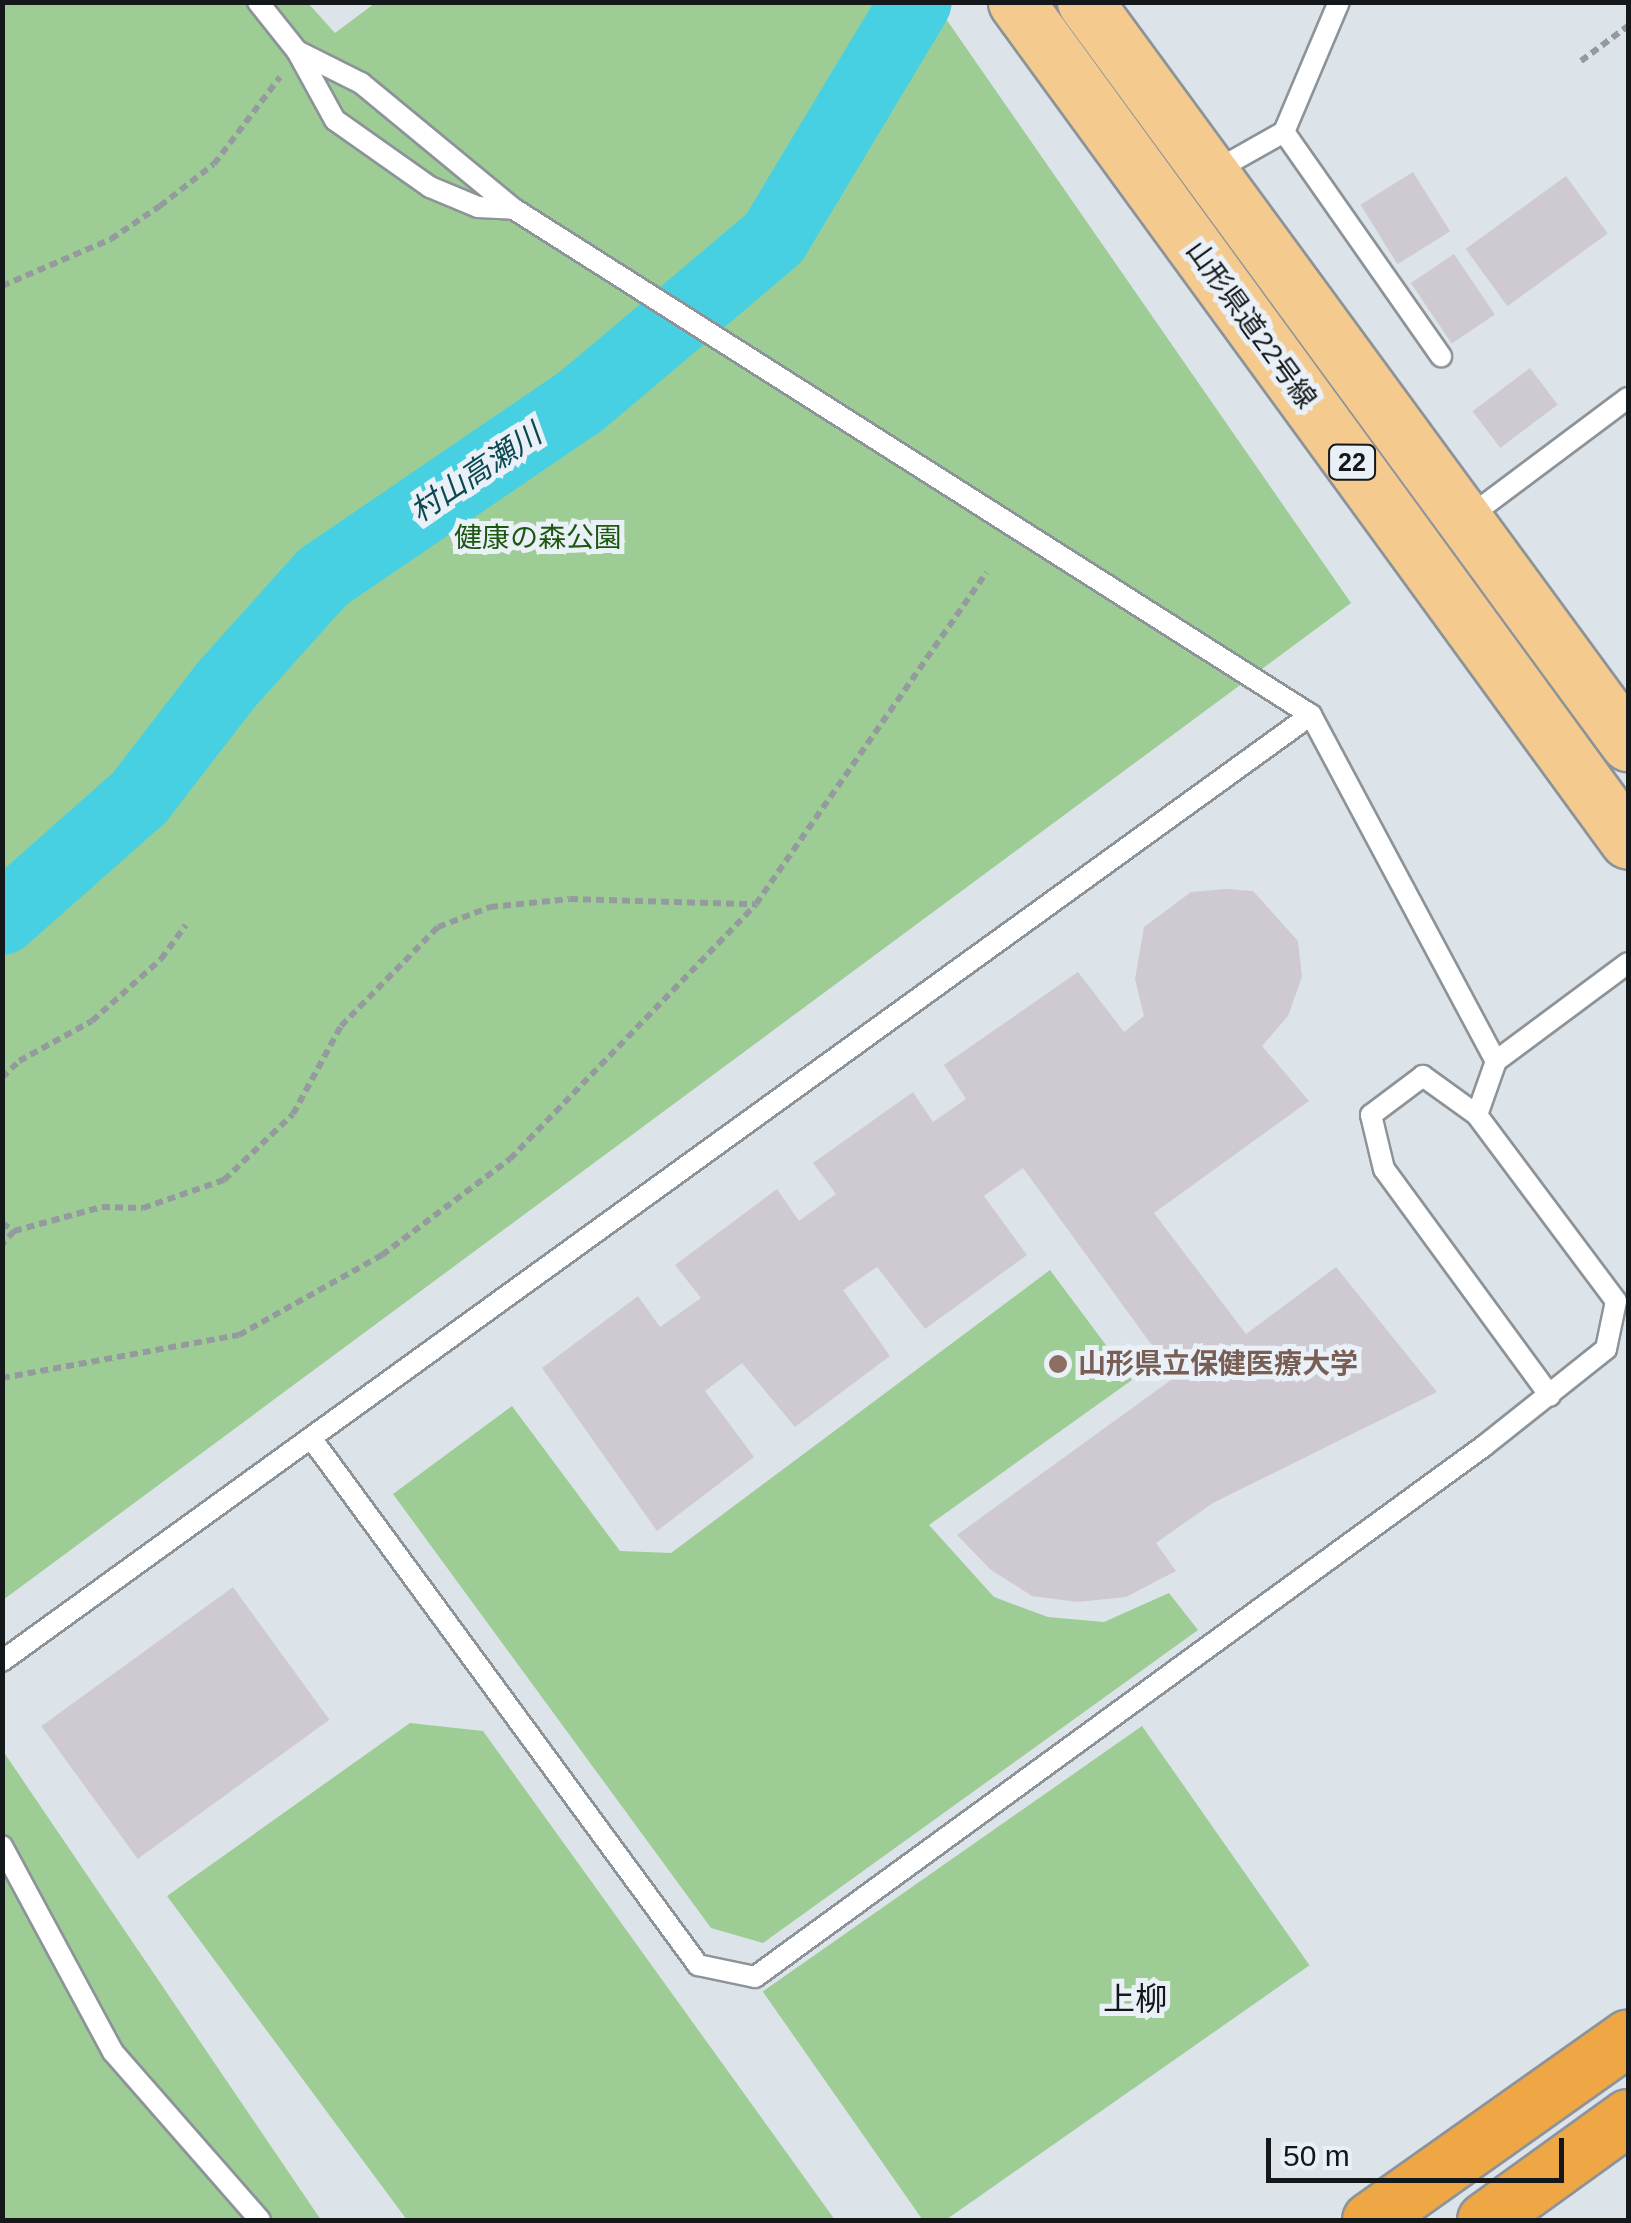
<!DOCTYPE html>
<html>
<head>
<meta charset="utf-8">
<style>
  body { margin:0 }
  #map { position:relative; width:1631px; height:2223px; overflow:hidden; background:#dce3e9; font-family:Helvetica,"Noto Sans JP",sans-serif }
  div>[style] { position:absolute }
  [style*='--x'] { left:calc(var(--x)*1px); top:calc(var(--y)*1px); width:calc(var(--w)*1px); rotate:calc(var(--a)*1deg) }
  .green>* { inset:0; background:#9dcd95; transform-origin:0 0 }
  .river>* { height:72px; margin:-36px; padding:0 36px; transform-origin:36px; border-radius:36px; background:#47d0e2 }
  .building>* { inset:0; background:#cfcad2; transform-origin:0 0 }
  .path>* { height:6px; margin-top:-3px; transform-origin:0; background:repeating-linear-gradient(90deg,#959a9f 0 8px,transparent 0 13px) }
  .roads { filter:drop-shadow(2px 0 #8c9399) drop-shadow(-2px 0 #8c9399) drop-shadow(0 2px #8c9399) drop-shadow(0 -2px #8c9399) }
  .lane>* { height:20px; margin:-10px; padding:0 10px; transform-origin:10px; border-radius:10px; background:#fff }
  .primary>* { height:55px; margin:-27.5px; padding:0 27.5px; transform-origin:27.5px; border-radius:27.5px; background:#f5ca8f }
  .highway>* { height:55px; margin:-27.5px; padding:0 27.5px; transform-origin:27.5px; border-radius:27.5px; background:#efa644 }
  .dots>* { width:28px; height:28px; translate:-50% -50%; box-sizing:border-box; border:5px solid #e9f0f7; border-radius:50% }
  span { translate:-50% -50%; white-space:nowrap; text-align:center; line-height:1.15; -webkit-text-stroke:10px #e9f0f7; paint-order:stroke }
  .shield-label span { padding:2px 8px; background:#e9f0f7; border:2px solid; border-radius:8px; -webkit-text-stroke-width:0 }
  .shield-label { font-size:25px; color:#15181a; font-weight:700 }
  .street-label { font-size:28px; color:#15181a }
  .park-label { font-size:28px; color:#1d5811 }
  .education-label { font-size:28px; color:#785e54; font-weight:700 }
  .left { translate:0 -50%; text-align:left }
  .water-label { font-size:30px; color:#0b484f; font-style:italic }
  .quarter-label { font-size:32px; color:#15181a }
  .frame { position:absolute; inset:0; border:5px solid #15181a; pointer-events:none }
  .scale { position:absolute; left:1266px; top:2138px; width:298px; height:45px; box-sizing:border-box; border:5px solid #15181a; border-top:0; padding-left:12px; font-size:30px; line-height:35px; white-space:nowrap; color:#15181a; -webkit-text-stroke:8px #e9f0f7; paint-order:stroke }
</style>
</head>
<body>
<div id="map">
  <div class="green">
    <div style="clip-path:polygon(3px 3px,308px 3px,335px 33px,375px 3px,935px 3px,1351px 603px,3px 1600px)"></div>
    <div style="clip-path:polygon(1050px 1270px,1132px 1380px,929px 1525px,994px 1597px,1048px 1617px,1104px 1622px,1169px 1593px,1198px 1630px,763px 1943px,711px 1928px,393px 1494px,512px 1406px,620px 1551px,671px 1553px)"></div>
    <div style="clip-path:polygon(410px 1723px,483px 1731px,835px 2220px,407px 2220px,167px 1896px)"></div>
    <div style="left:1142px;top:1726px;width:292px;height:463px;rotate:55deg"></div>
    <div style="clip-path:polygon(3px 1751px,321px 2220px,3px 2220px)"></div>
  </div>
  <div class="river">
    <div style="--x:2;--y:919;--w:183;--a:-41.5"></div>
    <div style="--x:139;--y:798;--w:143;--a:-52.4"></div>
    <div style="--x:226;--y:685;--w:145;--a:-48.1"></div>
    <div style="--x:323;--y:577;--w:311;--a:-34.3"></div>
    <div style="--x:580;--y:402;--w:254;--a:-40.2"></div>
    <div style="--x:774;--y:238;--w:275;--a:-59"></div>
  </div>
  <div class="building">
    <div style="left:1413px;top:172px;width:70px;height:62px;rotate:58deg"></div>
    <div style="left:1566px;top:176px;width:71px;height:124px;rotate:54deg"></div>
    <div style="left:1454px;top:254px;width:73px;height:52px;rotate:56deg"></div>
    <div style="left:1530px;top:368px;width:46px;height:72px;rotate:53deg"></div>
    <div style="clip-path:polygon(1226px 889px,1253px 891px,1298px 941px,1302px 977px,1288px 1016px,1262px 1046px,1309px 1101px,1154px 1213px,1246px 1334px,1336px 1267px,1437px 1392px,1213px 1503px,1156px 1543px,1176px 1571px,1126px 1597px,1077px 1602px,1032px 1596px,991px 1570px,957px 1535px,1175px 1377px,1023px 1168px,984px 1196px,1027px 1255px,925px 1329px,877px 1267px,843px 1290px,890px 1356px,795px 1427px,742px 1363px,705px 1391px,754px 1457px,657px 1531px,542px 1368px,638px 1296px,660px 1327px,701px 1298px,675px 1265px,777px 1189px,799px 1221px,836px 1194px,813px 1163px,913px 1092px,933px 1122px,966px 1099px,944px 1065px,1078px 972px,1124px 1032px,1144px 1016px,1135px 979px,1144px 927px,1191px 892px)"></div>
    <div style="left:233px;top:1587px;width:164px;height:237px;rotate:54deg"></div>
  </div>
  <div class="path">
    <div style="--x:2;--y:16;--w:34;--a:90"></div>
    <div style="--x:1581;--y:61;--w:59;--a:-36.7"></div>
    <div style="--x:2;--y:286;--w:119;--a:-23.3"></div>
    <div style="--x:111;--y:239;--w:59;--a:-34"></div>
    <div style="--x:160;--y:206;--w:68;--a:-37.9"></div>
    <div style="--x:214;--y:164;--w:109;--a:-52.8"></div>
    <div style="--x:2;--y:1078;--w:24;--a:-45"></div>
    <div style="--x:19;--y:1061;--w:83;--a:-28.7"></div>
    <div style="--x:92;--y:1021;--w:93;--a:-41.9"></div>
    <div style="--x:161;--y:959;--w:42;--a:-53.7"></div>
    <div style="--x:2;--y:1223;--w:14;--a:34"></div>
    <div style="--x:14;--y:1231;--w:18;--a:131"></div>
    <div style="--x:14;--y:1231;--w:91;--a:-15.3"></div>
    <div style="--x:102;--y:1207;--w:41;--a:1.4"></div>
    <div style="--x:143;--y:1208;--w:86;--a:-19.1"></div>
    <div style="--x:224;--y:1180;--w:95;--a:-43.7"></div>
    <div style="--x:293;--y:1114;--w:100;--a:-61.4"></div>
    <div style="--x:341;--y:1026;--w:139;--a:-45.6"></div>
    <div style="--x:438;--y:927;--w:56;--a:-21"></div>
    <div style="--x:490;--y:907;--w:80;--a:-5.7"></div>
    <div style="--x:570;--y:899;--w:184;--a:1.6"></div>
    <div style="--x:2;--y:1378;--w:241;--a:-10.3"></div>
    <div style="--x:239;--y:1335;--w:164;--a:-29.2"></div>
    <div style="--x:382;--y:1255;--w:160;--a:-36.9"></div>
    <div style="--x:510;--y:1159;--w:354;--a:-46"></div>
    <div style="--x:756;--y:904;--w:404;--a:-55.2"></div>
  </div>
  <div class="roads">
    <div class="lane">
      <div style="--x:258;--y:2;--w:63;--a:51.5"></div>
      <div style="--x:297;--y:51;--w:79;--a:61.2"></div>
      <div style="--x:335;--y:120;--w:116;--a:35.2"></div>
      <div style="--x:430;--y:187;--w:52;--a:22.6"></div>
      <div style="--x:478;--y:207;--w:36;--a:3"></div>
      <div style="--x:297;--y:51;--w:72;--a:26.6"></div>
      <div style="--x:361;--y:83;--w:198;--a:39.5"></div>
      <div style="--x:514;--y:209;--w:944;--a:32.41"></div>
      <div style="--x:1284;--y:132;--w:274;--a:55"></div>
      <div style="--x:1213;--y:172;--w:81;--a:-29.4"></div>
      <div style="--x:1284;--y:132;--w:141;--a:-67.1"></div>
      <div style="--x:1466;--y:519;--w:202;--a:-36.8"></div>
      <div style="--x:1477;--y:1115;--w:67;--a:-144.2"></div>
      <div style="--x:1423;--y:1076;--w:65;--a:143.1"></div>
      <div style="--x:1371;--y:1115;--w:56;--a:76.5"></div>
      <div style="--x:1384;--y:1169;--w:281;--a:53.8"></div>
      <div style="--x:314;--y:1442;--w:649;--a:53.71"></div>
      <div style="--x:698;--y:1965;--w:58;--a:11.9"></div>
      <div style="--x:755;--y:1977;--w:902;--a:-36.07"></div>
      <div style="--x:1484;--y:1446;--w:156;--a:-38.5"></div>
      <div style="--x:1606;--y:1349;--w:49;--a:-78.2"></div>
      <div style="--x:1616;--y:1301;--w:232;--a:-126.8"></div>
      <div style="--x:1477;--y:1115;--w:57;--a:-70.6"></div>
      <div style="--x:2;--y:1661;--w:1615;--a:-35.86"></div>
      <div style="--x:1311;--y:715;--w:392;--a:61.9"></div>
      <div style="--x:1496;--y:1061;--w:164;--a:-36.6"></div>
      <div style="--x:2;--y:1846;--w:234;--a:61.7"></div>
      <div style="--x:113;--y:2052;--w:223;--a:48.8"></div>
    </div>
    <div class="primary">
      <div style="--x:1016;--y:2;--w:1038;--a:53.89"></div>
      <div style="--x:1085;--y:2;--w:919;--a:53.77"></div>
    </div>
    <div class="highway">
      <div style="--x:1370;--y:2220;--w:316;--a:-35.3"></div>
      <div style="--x:1485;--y:2220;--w:176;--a:-35.8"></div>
    </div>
  </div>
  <div class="dots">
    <div style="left:1058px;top:1364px;background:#8d6e63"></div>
  </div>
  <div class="shield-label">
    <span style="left:1352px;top:462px">22</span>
  </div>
  <div class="street-label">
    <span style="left:1251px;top:325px;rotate:54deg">山形県道22号線</span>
  </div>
  <div class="park-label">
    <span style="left:538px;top:538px">健康の森公園</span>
  </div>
  <div class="education-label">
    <span class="left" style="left:1078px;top:1364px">山形県立保健医療大学</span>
  </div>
  <div class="water-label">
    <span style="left:476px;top:473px;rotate:-34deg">村山高瀬川</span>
  </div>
  <div class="quarter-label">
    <span style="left:1135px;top:1999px">上柳</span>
  </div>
  <div class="frame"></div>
  <div class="scale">50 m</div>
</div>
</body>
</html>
